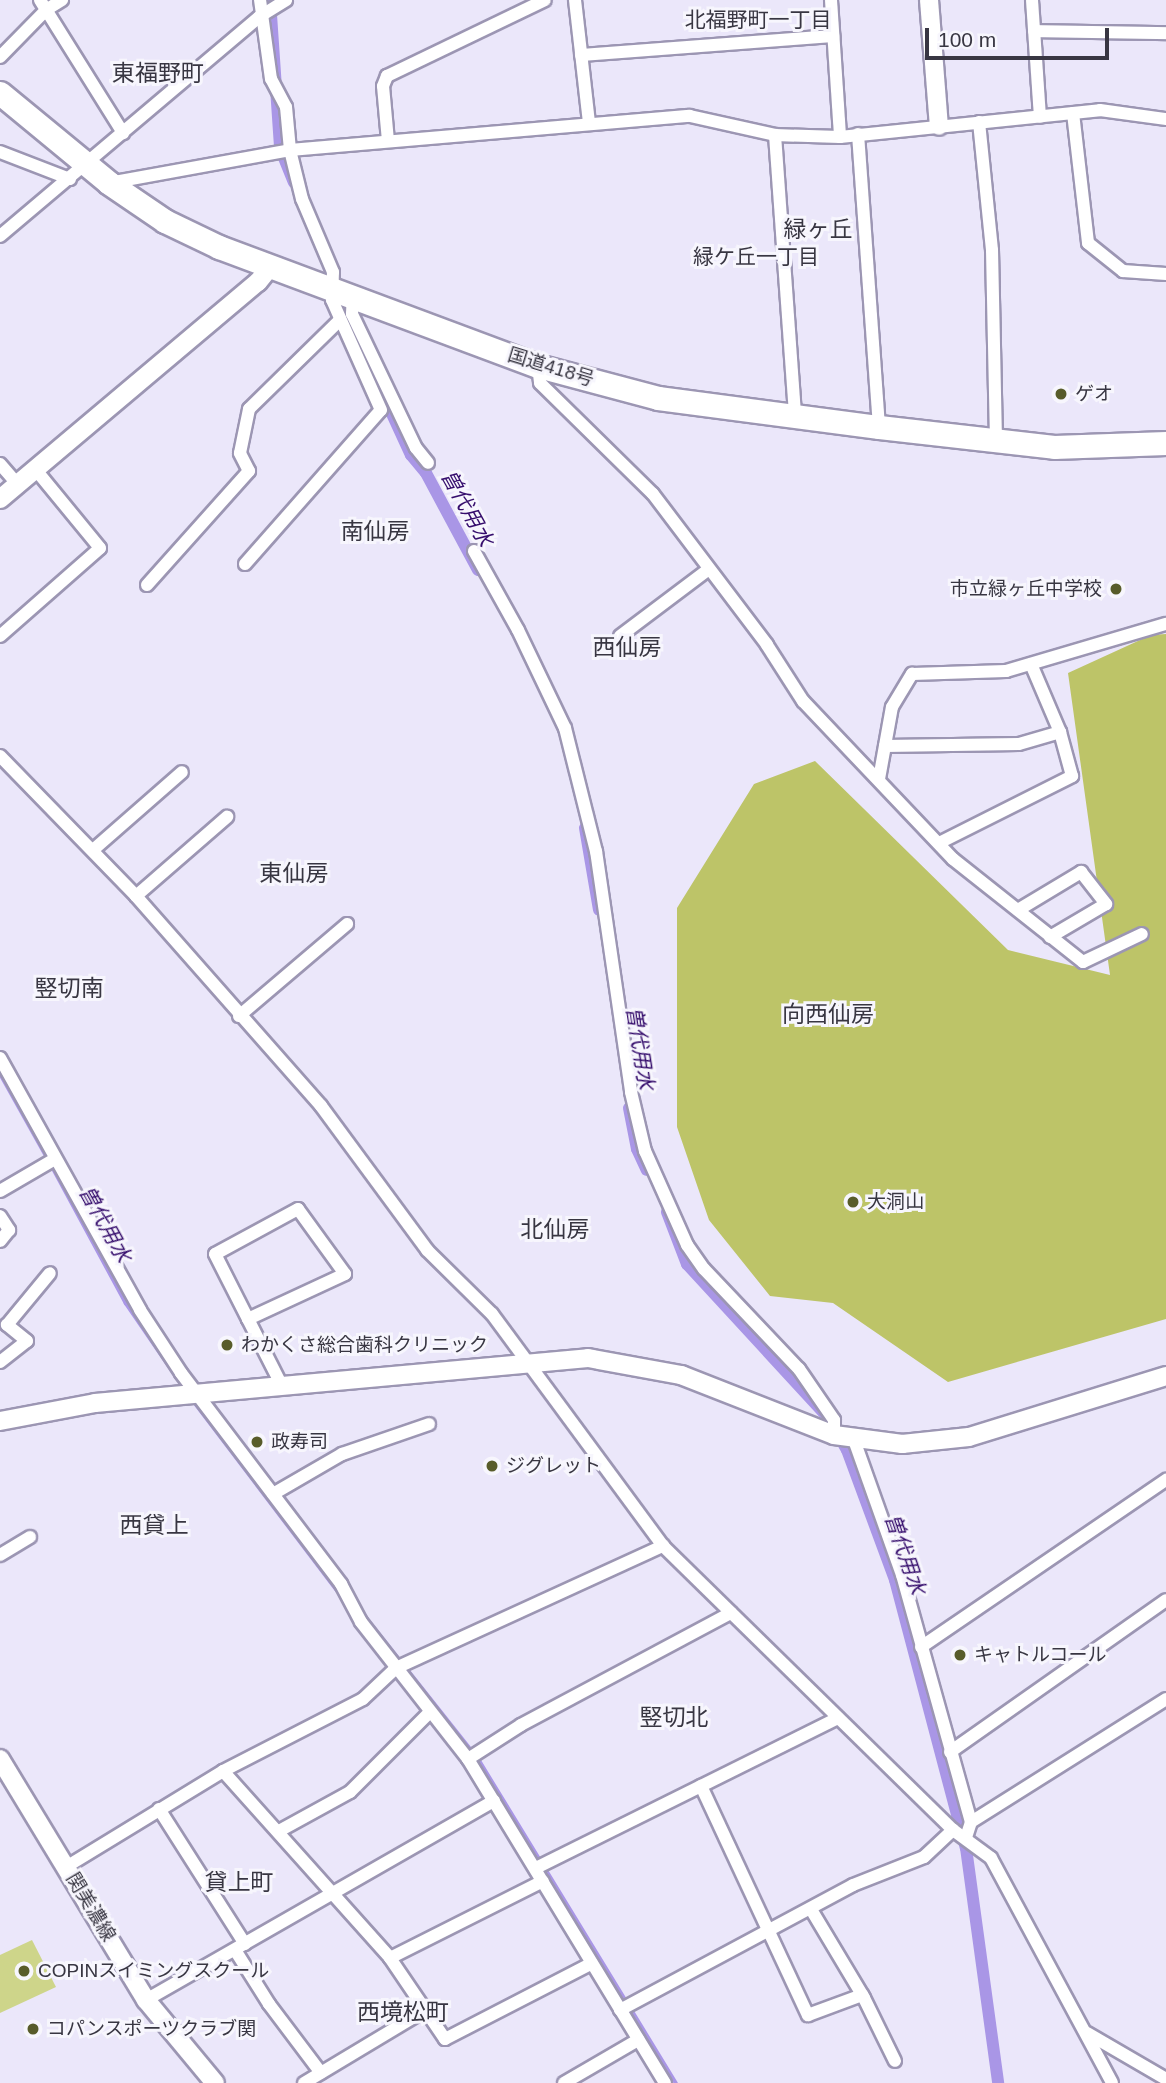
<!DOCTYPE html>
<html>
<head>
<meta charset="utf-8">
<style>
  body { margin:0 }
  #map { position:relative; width:1166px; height:2083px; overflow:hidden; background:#ebe7fa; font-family:Arial,"Noto Sans JP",sans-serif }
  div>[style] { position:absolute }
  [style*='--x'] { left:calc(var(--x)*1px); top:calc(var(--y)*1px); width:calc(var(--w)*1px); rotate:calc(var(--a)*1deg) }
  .green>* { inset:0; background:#ced58a }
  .forest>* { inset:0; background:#bdc468 }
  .stream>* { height:3.5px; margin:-1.75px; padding:0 1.75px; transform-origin:1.75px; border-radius:1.75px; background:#a996e6 }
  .canal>* { height:12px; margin:-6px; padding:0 6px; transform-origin:6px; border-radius:6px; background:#a996e6 }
  .roads { filter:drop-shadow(2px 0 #9c96b3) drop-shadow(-2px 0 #9c96b3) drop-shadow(0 2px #9c96b3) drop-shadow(0 -2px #9c96b3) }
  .street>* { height:12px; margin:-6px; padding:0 6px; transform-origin:6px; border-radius:6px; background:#fff }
  .secondary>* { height:18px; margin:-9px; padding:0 9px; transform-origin:9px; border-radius:9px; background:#fff }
  .highway>* { height:23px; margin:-11.5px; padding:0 11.5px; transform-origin:11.5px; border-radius:11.5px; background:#fff }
  .dots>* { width:19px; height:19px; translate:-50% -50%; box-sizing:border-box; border:4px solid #f7f6fd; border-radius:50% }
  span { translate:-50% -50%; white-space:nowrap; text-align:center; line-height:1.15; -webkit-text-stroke:6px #f7f6fd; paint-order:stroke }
  .street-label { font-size:19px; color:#383642 }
  .poi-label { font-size:19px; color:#383642 }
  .left { translate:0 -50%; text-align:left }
  .right { translate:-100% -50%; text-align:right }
  .neighbourhood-label { font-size:21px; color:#383642 }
  .water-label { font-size:21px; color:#360e6d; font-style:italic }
  .quarter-label { font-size:23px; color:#383642 }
  .scale { position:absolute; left:925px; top:28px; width:184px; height:32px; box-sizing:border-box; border:4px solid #383642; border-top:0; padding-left:9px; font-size:21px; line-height:24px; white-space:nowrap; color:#383642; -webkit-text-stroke:5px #f7f6fd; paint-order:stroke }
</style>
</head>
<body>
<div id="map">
  <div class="green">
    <div style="clip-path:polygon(32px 1940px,56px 1987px,0 2013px,0 1955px)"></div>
  </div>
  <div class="forest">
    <div style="clip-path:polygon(1166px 634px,1166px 1319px,948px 1382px,833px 1303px,770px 1296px,709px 1220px,677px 1127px,677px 908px,754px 784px,815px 761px,1008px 950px,1110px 975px,1068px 673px,1151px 635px)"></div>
  </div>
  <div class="stream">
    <div style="--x:0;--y:1073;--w:98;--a:60.8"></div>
    <div style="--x:52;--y:1166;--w:156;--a:61.6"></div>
    <div style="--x:126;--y:1303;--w:85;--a:55.6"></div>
    <div style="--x:192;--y:1399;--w:240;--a:52.8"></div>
    <div style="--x:365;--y:1616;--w:184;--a:51.6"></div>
    <div style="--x:479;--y:1760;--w:378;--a:58.6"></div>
  </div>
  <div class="canal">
    <div style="--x:270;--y:0;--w:148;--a:86.1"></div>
    <div style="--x:280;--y:148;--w:37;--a:68"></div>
    <div style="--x:359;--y:342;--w:124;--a:65.3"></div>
    <div style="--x:411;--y:455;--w:23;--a:50"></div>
    <div style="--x:426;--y:473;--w:110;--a:61.8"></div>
    <div style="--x:585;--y:828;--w:83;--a:80.3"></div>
    <div style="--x:629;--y:1108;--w:42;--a:79"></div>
    <div style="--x:637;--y:1149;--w:23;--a:65"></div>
    <div style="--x:667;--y:1212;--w:56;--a:69"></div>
    <div style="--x:687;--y:1264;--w:202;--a:47.4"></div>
    <div style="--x:836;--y:1431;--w:22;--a:60"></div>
    <div style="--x:847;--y:1450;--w:139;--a:69.7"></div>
    <div style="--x:895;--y:1580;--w:277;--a:75.2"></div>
    <div style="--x:966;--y:1848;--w:237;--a:82.2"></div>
  </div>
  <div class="roads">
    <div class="street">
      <div style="--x:40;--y:0;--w:157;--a:58"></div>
      <div style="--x:575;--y:0;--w:124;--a:83.5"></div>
      <div style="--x:831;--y:0;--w:137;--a:86.2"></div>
      <div style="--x:1032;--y:0;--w:117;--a:86.1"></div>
      <div style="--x:1034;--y:31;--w:132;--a:0.9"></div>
      <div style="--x:581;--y:55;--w:253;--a:-4.3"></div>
      <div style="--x:0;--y:57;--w:66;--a:-45.6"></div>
      <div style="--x:46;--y:10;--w:19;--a:-32"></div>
      <div style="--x:1073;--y:113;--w:131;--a:83.4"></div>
      <div style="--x:1088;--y:243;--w:45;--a:38.7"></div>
      <div style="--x:1123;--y:271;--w:43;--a:4"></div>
      <div style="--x:979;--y:122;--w:129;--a:84.2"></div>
      <div style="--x:992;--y:250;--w:191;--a:88.8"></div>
      <div style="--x:858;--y:134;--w:294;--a:85.9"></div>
      <div style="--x:775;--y:135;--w:282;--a:85.9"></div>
      <div style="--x:388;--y:141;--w:55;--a:-95.2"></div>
      <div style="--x:383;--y:86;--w:11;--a:-68"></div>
      <div style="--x:387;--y:76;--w:175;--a:-25.7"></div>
      <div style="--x:0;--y:152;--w:75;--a:21.1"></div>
      <div style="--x:109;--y:183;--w:184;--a:-10.3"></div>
      <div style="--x:290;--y:150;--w:401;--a:-4.9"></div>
      <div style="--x:690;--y:116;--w:87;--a:12.6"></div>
      <div style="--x:775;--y:135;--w:65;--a:1.8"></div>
      <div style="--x:840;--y:137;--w:261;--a:-5.9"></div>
      <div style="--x:1100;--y:110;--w:67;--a:7.8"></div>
      <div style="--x:0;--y:236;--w:339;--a:-40.2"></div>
      <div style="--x:259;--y:17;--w:32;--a:-32"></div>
      <div style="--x:353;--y:294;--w:20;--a:93"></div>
      <div style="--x:352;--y:314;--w:148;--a:64.5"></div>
      <div style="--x:416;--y:448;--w:19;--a:51"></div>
      <div style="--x:538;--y:366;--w:17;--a:83"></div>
      <div style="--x:540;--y:383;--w:158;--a:44.5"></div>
      <div style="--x:653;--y:494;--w:189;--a:52.9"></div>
      <div style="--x:767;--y:645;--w:67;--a:57.3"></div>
      <div style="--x:803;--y:701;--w:218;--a:46.5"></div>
      <div style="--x:953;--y:859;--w:166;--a:38.4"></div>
      <div style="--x:1083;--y:962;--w:65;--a:-25.4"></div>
      <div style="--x:0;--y:464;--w:28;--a:49"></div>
      <div style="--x:474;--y:551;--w:90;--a:60.9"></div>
      <div style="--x:518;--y:630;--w:109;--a:64.4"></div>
      <div style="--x:565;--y:728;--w:127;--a:75.9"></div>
      <div style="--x:596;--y:851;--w:244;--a:81.7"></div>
      <div style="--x:631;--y:1092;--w:61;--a:76.7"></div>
      <div style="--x:645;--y:1151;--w:103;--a:65.9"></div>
      <div style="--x:687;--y:1245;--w:29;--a:55"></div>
      <div style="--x:704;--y:1269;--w:138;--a:46.5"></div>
      <div style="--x:799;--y:1369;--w:62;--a:55.5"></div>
      <div style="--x:834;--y:1420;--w:15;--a:90"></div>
      <div style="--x:245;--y:564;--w:205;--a:-48.6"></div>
      <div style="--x:381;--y:410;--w:120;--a:-114"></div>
      <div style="--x:332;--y:300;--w:28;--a:-88"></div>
      <div style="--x:333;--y:272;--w:79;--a:-113"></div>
      <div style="--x:302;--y:199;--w:50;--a:-103.8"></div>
      <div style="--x:290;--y:150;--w:43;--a:-95.3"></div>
      <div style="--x:286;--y:107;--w:32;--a:-118"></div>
      <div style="--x:271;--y:79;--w:80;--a:-97.9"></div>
      <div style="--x:147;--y:585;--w:153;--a:-48.2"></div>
      <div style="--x:249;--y:471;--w:20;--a:-117"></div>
      <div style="--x:240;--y:453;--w:45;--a:-78.4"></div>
      <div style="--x:249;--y:409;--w:127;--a:-44.4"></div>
      <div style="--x:0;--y:636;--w:133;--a:-41.3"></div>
      <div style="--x:100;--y:548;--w:102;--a:-129.4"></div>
      <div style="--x:620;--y:636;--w:111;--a:-37"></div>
      <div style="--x:885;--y:746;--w:134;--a:-0.9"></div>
      <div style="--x:1019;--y:744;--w:43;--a:-16.3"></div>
      <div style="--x:0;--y:756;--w:195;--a:45.8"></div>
      <div style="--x:136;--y:896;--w:280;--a:48.6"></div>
      <div style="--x:321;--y:1106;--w:179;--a:53.6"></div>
      <div style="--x:427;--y:1250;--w:91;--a:44.6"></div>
      <div style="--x:492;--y:1314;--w:288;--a:53.6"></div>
      <div style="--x:663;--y:1546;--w:406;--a:44.4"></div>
      <div style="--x:953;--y:1830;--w:47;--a:36.4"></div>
      <div style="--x:991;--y:1858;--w:255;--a:61.7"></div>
      <div style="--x:879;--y:779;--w:73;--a:-79.8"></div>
      <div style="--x:892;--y:707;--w:39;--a:-59"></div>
      <div style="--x:912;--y:674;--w:94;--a:-1.8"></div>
      <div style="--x:1006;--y:671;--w:167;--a:-16.4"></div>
      <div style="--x:939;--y:843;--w:149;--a:-26.7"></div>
      <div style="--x:1072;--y:776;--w:46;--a:-105.3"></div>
      <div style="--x:1060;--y:732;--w:74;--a:-113.1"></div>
      <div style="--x:93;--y:850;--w:118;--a:-41.2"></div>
      <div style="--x:136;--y:896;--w:121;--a:-41"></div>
      <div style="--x:1018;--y:910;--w:74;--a:-31.1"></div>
      <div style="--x:1081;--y:872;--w:41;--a:52"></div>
      <div style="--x:1106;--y:904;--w:65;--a:149.5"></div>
      <div style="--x:239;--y:1016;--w:142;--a:-40.4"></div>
      <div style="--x:0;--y:1058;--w:288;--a:60.9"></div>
      <div style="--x:140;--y:1310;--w:75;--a:56.9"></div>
      <div style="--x:181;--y:1373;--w:265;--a:52.8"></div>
      <div style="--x:341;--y:1584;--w:43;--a:62.2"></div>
      <div style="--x:361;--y:1622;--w:174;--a:52"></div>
      <div style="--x:468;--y:1759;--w:379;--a:58.7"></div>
      <div style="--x:0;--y:1191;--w:64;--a:-30.2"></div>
      <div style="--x:0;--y:1216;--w:17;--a:57"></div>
      <div style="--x:9;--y:1230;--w:14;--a:129"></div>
      <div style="--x:248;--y:1319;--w:107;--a:-24.9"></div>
      <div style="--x:345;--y:1274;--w:80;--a:-125.9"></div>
      <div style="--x:298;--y:1209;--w:94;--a:151.5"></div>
      <div style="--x:215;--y:1254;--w:73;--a:63.1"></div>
      <div style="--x:248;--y:1319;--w:75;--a:63.1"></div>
      <div style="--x:0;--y:1362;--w:34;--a:-38"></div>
      <div style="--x:27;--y:1341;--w:26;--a:-141"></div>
      <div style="--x:7;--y:1325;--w:67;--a:-50.4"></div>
      <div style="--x:854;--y:1440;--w:143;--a:70.4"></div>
      <div style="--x:902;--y:1575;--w:256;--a:74.4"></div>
      <div style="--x:971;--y:1822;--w:16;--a:108"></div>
      <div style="--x:273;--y:1494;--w:80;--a:-30.1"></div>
      <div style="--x:342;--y:1454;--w:92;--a:-19"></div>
      <div style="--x:0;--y:1555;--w:35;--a:-31"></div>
      <div style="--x:921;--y:1647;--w:297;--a:-34.3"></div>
      <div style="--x:950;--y:1752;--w:264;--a:-35.1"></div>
      <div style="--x:468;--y:1759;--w:63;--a:-32.7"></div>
      <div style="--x:521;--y:1725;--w:238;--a:-28.1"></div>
      <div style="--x:223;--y:1771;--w:251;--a:48.2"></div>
      <div style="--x:390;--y:1958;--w:98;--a:55.8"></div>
      <div style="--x:445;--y:2039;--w:165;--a:-27.3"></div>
      <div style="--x:701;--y:1786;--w:253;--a:65"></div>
      <div style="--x:808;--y:2015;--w:58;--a:-20.3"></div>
      <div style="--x:159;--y:1809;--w:160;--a:57.5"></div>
      <div style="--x:971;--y:1822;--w:231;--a:-32.2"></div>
      <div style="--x:279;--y:1831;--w:81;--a:-28.8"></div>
      <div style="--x:350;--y:1792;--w:112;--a:-45"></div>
      <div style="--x:66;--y:1867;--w:184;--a:-31.4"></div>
      <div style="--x:223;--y:1771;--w:157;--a:-27.2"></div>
      <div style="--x:363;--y:1699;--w:45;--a:-43.2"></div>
      <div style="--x:396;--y:1668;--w:294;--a:-24.6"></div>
      <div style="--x:536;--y:1868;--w:337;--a:-26.4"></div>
      <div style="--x:812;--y:1911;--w:101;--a:59.1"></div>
      <div style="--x:864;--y:1998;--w:70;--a:63.8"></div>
      <div style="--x:235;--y:1950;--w:64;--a:57.8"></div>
      <div style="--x:269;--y:2004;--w:86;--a:53"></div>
      <div style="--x:390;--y:1958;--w:171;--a:-26.7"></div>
      <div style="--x:146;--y:2000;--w:401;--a:-29.8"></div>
      <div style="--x:620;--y:2010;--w:264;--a:-28.2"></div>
      <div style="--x:853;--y:1885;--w:76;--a:-21.5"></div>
      <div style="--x:924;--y:1857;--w:40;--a:-43"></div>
      <div style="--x:1087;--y:2033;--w:91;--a:30.2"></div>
      <div style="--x:304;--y:2083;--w:140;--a:-31"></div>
      <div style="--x:564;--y:2083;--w:86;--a:-30.2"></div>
    </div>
    <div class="secondary">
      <div style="--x:929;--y:0;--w:126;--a:85.5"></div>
      <div style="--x:0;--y:499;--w:337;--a:-40.1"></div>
      <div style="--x:258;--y:282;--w:21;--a:-51"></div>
      <div style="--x:0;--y:1421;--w:97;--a:-10.7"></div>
      <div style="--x:95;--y:1403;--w:495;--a:-5.2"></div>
      <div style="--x:588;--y:1358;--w:95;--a:10.4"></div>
      <div style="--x:681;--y:1375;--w:164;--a:21.4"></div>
      <div style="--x:834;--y:1435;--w:69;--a:7.5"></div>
      <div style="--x:902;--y:1444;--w:67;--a:-6"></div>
      <div style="--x:969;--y:1437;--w:206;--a:-17.2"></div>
      <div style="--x:0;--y:1759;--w:282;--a:58.8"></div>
      <div style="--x:146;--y:2000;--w:108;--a:50.3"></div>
    </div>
    <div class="highway">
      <div style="--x:0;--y:93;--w:141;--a:39.5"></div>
      <div style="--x:109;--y:183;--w:68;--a:34.2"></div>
      <div style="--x:165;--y:221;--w:60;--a:25.7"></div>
      <div style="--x:219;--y:247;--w:340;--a:20.5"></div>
      <div style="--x:538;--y:366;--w:124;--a:14.9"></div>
      <div style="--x:658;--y:398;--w:223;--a:7.5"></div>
      <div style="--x:879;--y:427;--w:176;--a:6.5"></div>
      <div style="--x:1054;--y:447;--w:112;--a:-2"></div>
    </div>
  </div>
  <div class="dots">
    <div style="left:1061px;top:394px;background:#585c2a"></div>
    <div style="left:1116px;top:589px;background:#585c2a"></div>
    <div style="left:853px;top:1202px;background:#585c2a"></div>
    <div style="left:227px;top:1345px;background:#585c2a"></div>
    <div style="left:257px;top:1442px;background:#585c2a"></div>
    <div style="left:492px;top:1466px;background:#585c2a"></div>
    <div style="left:960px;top:1655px;background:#585c2a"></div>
    <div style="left:24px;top:1971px;background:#585c2a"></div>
    <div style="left:33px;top:2029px;background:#585c2a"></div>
  </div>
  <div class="street-label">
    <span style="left:551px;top:367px;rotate:17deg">国道418号</span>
    <span style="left:91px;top:1907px;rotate:59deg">関美濃線</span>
  </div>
  <div class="poi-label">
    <span class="left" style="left:1075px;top:394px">ゲオ</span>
    <span class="right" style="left:1102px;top:589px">市立緑ヶ丘中学校</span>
    <span class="left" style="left:867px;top:1202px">大洞山</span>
    <span class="left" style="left:241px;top:1345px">わかくさ総合歯科クリニック</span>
    <span class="left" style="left:271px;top:1442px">政寿司</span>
    <span class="left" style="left:506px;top:1466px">ジグレット</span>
    <span class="left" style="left:974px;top:1655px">キャトルコール</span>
    <span class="left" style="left:38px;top:1971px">COPINスイミングスクール</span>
    <span class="left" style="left:47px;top:2029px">コパンスポーツクラブ関</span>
  </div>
  <div class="neighbourhood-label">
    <span style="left:758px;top:20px">北福野町一丁目</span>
    <span style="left:756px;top:257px">緑ケ丘一丁目</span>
  </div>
  <div class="water-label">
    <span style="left:467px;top:508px;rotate:61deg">曽代用水</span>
    <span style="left:640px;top:1048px;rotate:81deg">曽代用水</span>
    <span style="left:105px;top:1224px;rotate:61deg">曽代用水</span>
    <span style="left:905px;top:1554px;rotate:71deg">曽代用水</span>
  </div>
  <div class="quarter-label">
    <span style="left:158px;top:73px">東福野町</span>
    <span style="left:818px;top:229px">緑ヶ丘</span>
    <span style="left:375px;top:531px">南仙房</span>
    <span style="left:627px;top:647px">西仙房</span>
    <span style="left:294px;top:873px">東仙房</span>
    <span style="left:69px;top:988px">竪切南</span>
    <span style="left:828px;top:1014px">向西仙房</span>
    <span style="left:555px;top:1229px">北仙房</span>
    <span style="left:154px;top:1525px">西貸上</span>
    <span style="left:674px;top:1717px">竪切北</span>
    <span style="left:239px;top:1882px">貸上町</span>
    <span style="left:403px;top:2012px">西境松町</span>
  </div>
  <div class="scale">100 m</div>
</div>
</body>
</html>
